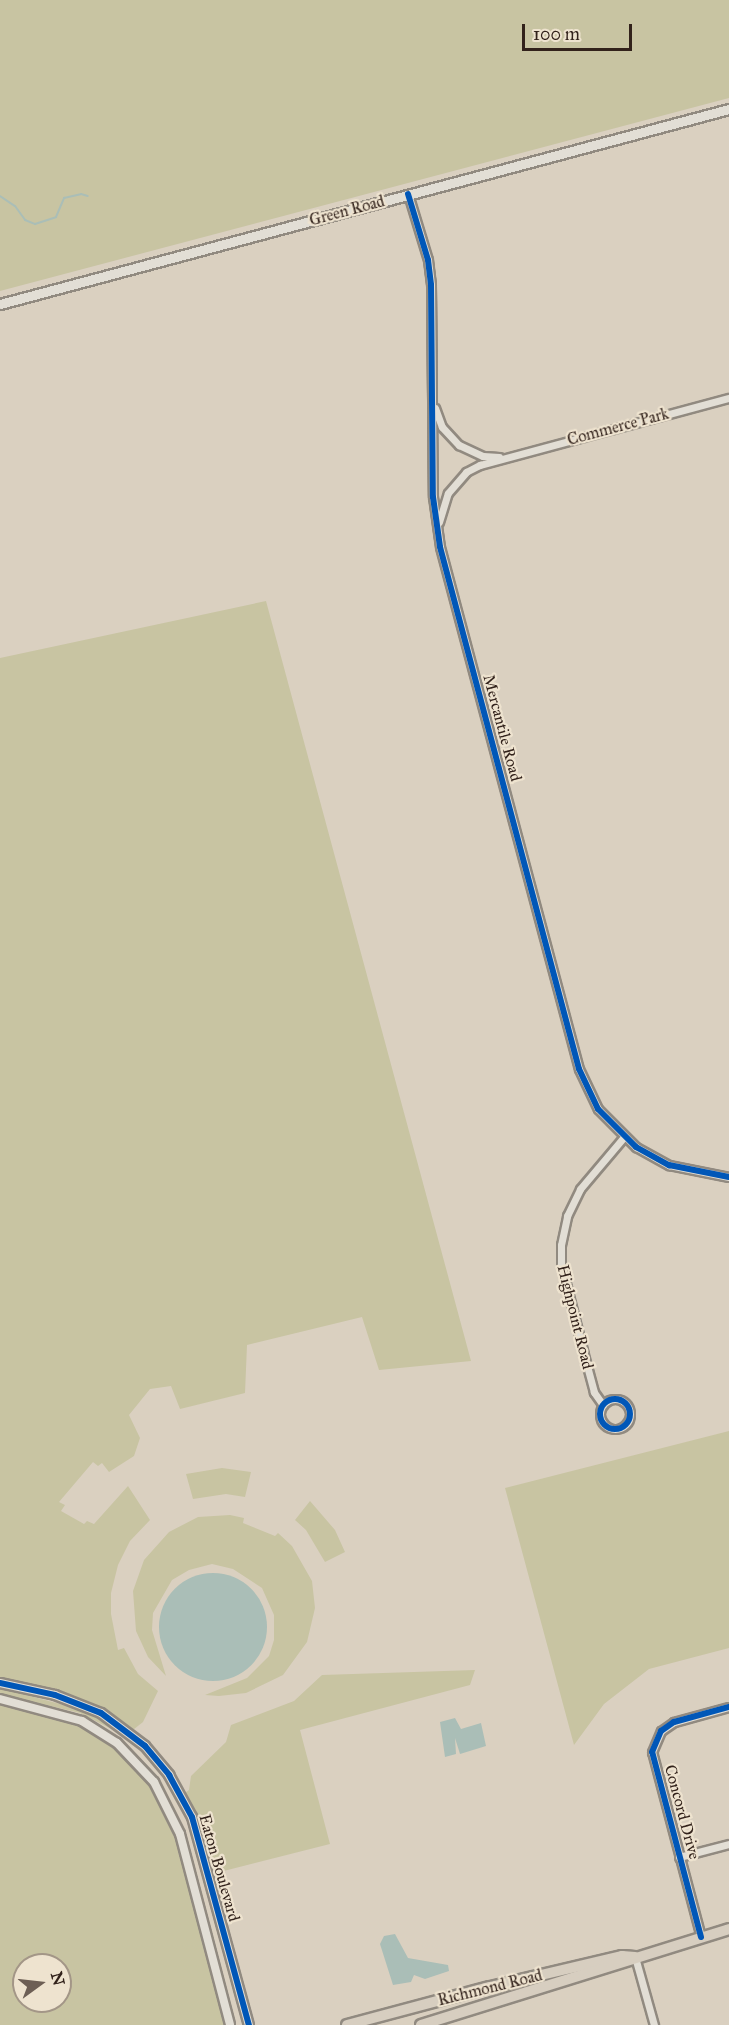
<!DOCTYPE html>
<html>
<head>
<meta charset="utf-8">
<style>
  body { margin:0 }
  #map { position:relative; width:729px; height:2025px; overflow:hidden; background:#dad0c0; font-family:"IM FELL Great Primer",serif }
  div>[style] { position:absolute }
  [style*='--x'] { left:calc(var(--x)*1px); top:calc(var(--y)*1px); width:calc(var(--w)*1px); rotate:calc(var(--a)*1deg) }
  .green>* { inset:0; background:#c8c4a2 }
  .water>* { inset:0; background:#aabeb7 }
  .round { border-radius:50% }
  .stream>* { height:2px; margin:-1px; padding:0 1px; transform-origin:1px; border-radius:1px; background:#aabeb7 }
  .roads { filter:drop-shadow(2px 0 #918a80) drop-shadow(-2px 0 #918a80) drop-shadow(0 2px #918a80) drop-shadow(0 -2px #918a80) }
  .minor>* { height:7px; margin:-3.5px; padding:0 3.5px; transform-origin:3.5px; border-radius:3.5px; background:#e2ded5 }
  .minor>.ring { margin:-3.5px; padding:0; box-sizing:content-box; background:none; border:7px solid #e2ded5; border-radius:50% }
  .tertiary>* { height:8px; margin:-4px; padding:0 4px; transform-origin:4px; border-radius:4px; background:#e2ded5 }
  .secondary>* { height:9px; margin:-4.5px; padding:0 4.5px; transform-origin:4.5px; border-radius:4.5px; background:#e2ded5 }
  .primary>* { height:10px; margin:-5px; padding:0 5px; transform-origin:5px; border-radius:5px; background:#d7cec0 }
  .cycleway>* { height:6px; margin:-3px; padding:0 3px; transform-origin:3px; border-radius:3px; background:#0057b8 }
  .cycleway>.ring { margin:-3px; padding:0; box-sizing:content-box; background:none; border:6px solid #0057b8; border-radius:50% }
  span { translate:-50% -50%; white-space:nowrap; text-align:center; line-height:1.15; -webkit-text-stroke:4.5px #eee3cf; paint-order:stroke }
  .street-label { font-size:16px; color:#32221b }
  .north { position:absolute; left:12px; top:1953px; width:60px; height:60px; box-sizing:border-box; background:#eee3cf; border:2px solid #a39687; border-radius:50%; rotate:75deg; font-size:16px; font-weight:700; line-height:24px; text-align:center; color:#32221b }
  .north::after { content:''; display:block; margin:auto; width:21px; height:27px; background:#6d5f55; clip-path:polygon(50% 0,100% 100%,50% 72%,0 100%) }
  .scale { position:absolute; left:522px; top:24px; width:110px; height:27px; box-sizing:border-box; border:3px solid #32221b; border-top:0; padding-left:8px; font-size:18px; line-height:21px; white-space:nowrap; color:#32221b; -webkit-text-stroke:4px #eee3cf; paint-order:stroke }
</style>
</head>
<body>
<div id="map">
  <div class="green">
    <div style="clip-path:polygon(0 0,729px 0,729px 98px,0 291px)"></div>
    <div style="clip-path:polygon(266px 601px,471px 1361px,379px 1370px,362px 1317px,247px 1345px,245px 1393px,180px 1409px,171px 1386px,150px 1389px,129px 1415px,140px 1438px,134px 1456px,109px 1472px,102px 1463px,98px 1466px,93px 1462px,59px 1502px,65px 1505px,61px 1511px,84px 1524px,87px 1521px,94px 1524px,128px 1486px,150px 1520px,130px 1541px,118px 1565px,111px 1593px,111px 1614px,118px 1650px,124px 1648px,138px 1674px,158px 1691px,143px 1722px,129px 1733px,69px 1700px,0 1683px,0 658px)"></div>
    <div style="clip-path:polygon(729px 1431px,729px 1648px,649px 1669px,604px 1704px,574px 1745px,505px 1488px)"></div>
    <div style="clip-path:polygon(222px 1468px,251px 1472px,245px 1497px,226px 1494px,193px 1499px,186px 1474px)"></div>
    <div style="clip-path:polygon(310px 1501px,335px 1530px,345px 1552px,325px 1562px,306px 1530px,295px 1520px)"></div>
    <div style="clip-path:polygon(230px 1515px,244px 1518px,243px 1523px,275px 1536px,278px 1533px,292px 1546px,312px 1581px,315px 1608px,307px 1642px,283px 1675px,246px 1693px,219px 1696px,205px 1695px,247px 1678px,269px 1656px,274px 1640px,274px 1615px,262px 1588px,233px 1569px,212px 1564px,189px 1570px,172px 1580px,153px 1613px,152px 1630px,166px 1676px,148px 1657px,136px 1631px,133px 1591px,144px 1560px,169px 1532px,198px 1517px)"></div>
    <div style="clip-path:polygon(475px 1670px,470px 1685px,300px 1730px,330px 1844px,208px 1875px,182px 1795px,189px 1790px,191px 1776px,226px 1742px,231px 1725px,294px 1701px,322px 1675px)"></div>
    <div style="clip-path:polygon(0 1688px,90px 1712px,125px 1736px,80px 1713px,0 1694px)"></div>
    <div style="clip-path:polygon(evenodd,0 1699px,61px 1713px,132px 1756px,174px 1818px,230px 2025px,0 2025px,0 1699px,24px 1965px,60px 1965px,60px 2001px,24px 2001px,24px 1965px)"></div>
  </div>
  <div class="water">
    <div class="round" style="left:159px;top:1573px;width:108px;height:108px"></div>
    <div style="clip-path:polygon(455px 1718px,461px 1729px,481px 1723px,486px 1746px,460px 1754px,455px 1738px,456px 1754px,445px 1757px,440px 1722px)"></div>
    <div style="clip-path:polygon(395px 1934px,408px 1958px,448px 1965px,449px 1971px,425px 1979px,414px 1975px,411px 1982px,393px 1985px,380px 1944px,384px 1936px)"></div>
  </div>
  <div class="stream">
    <div style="--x:0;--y:196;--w:18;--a:34"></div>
    <div style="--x:15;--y:206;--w:17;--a:54"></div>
    <div style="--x:25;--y:220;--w:11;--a:22"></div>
    <div style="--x:35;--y:224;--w:22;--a:-18"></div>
    <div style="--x:56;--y:217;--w:21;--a:-67"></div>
    <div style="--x:64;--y:198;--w:17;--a:-13"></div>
    <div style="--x:81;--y:194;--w:7;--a:16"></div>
  </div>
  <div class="roads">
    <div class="minor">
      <div style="--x:408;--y:194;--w:69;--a:73.1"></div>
      <div style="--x:428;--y:260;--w:25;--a:83"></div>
      <div style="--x:431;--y:285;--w:212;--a:89.5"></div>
      <div style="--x:433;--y:497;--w:50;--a:82"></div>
      <div style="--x:440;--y:547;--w:540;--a:75.09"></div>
      <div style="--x:579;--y:1069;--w:44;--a:64.6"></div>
      <div style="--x:598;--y:1109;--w:54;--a:45"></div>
      <div style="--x:636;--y:1147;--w:38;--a:29"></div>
      <div style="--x:669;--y:1165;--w:61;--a:11.3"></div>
      <div style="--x:435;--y:408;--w:20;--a:70"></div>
      <div style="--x:442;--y:427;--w:25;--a:47"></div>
      <div style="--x:459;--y:445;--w:26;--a:25"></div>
      <div style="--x:483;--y:456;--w:16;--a:4"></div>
      <div style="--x:439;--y:522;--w:30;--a:-73"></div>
      <div style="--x:448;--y:493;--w:28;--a:-49"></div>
      <div style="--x:466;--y:472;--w:16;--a:-27"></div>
      <div style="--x:480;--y:465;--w:258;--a:-15.1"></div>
      <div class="ring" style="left:600px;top:1399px;width:23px;height:23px"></div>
      <div style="--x:603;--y:1405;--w:16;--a:-125"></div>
      <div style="--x:594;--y:1392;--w:39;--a:-105"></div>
      <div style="--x:584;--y:1354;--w:93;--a:-104.3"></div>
      <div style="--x:561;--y:1264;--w:19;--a:-90"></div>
      <div style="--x:561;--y:1245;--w:30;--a:-78"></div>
      <div style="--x:567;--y:1216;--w:30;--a:-64"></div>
      <div style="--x:580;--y:1189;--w:68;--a:-49.8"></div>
      <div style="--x:679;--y:1857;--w:52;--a:-14.6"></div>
      <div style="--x:701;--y:1937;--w:191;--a:-104.8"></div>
      <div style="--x:652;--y:1752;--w:23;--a:-67"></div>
      <div style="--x:661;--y:1731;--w:16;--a:-35"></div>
      <div style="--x:674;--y:1722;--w:57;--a:-15.3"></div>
      <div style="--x:635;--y:1957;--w:71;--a:74.4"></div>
    </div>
    <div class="tertiary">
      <div style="--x:0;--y:1683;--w:56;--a:12.3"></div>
      <div style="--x:55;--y:1695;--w:49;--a:21.4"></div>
      <div style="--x:101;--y:1713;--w:55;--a:36.9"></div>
      <div style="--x:145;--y:1746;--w:38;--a:50"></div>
      <div style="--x:169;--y:1775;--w:48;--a:61.3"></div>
      <div style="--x:192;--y:1817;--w:216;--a:74.7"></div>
      <div style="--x:0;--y:1699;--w:85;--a:15"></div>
      <div style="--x:82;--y:1721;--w:41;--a:32.2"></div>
      <div style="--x:117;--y:1743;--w:54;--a:46.5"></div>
      <div style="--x:154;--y:1782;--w:58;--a:63.4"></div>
      <div style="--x:180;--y:1834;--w:197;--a:75.3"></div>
    </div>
    <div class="secondary">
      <div style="--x:0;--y:304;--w:755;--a:-14.98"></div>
    </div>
    <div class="primary">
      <div style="--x:347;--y:2025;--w:148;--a:-14.9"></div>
      <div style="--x:490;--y:1987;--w:136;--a:-13.2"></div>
      <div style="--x:622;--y:1956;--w:13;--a:4"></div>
      <div style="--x:421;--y:2025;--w:323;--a:-17.3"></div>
    </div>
  </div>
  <div class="cycleway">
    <div style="--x:408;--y:194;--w:69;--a:73.1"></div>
    <div style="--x:428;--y:260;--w:25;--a:83"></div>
    <div style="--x:431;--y:285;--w:212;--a:89.5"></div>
    <div style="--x:433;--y:497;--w:50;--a:82"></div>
    <div style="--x:440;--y:547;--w:540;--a:75.09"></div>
    <div style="--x:579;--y:1069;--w:44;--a:64.6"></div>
    <div style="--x:598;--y:1109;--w:54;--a:45"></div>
    <div style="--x:636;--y:1147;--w:38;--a:29"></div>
    <div style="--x:669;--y:1165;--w:61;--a:11.3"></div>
    <div class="ring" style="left:600px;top:1399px;width:24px;height:24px"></div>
    <div style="--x:0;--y:1683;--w:56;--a:12.3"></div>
    <div style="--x:55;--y:1695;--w:49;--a:21.4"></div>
    <div style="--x:101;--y:1713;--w:55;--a:36.9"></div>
    <div style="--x:145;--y:1746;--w:38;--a:50"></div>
    <div style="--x:169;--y:1775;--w:48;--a:61.3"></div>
    <div style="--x:192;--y:1817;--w:216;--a:74.7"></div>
    <div style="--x:701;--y:1937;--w:191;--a:-104.8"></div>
    <div style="--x:652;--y:1752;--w:23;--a:-67"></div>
    <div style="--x:661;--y:1731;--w:16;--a:-35"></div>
    <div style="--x:674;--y:1722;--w:57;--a:-15.3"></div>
  </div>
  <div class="street-label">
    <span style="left:347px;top:211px;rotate:-15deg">Green Road</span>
    <span style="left:618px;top:427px;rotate:-15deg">Commerce Park</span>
    <span style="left:502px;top:728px;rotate:75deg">Mercantile Road</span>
    <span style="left:575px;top:1317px;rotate:76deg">Highpoint Road</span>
    <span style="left:682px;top:1812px;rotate:75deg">Concord Drive</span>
    <span style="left:219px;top:1868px;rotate:74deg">Eaton Boulevard</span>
    <span style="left:490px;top:1988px;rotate:-14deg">Richmond Road</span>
  </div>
  <div class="north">N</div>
  <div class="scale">100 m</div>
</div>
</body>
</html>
